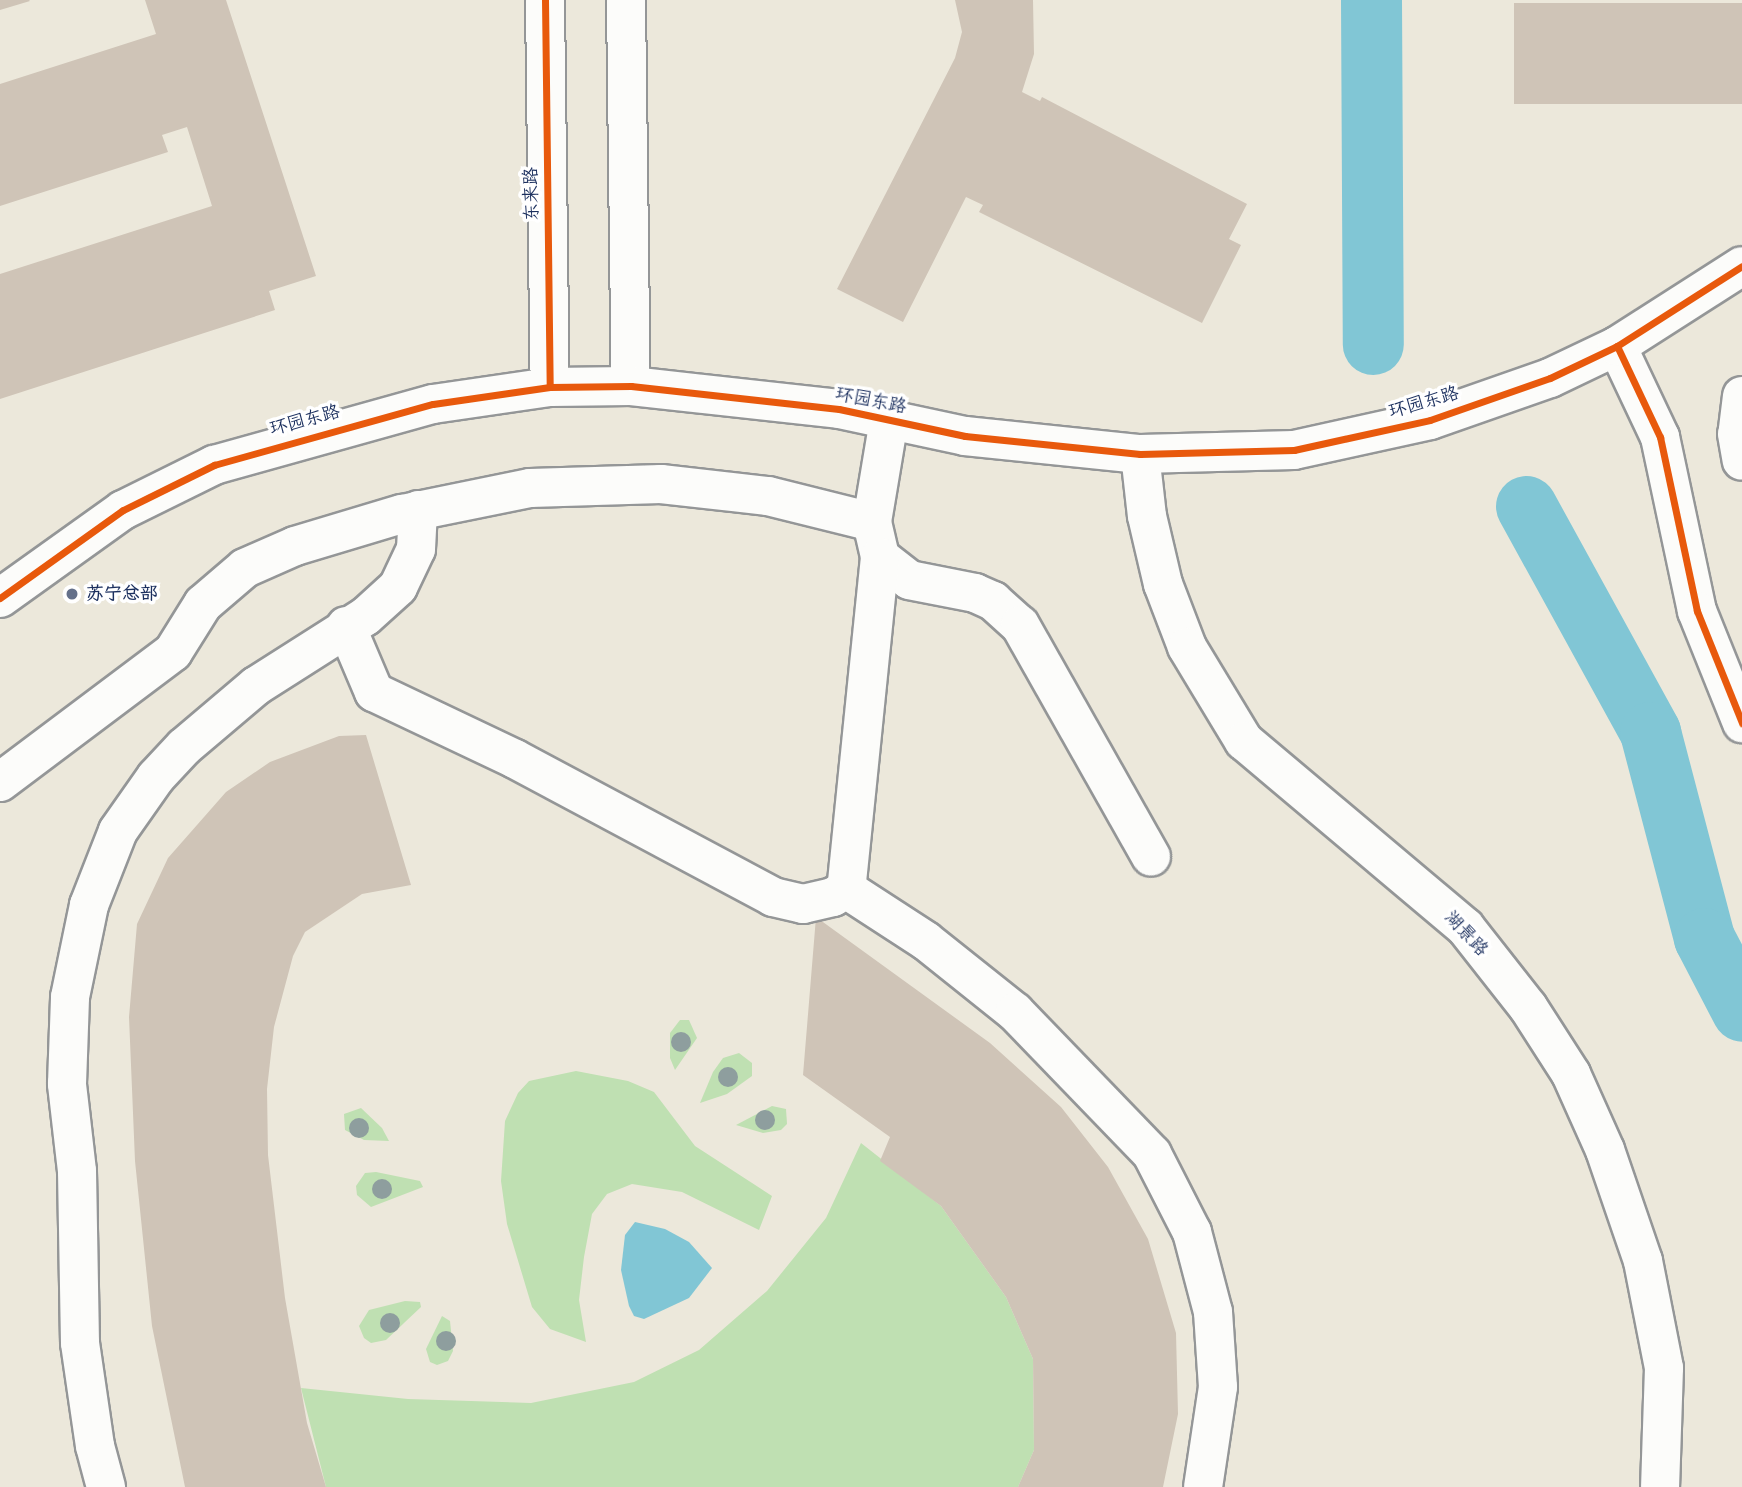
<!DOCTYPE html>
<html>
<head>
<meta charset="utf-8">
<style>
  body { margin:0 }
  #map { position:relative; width:1742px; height:1487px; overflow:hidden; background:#ece8db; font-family:Pangolin,"LXGW WenKai TC",sans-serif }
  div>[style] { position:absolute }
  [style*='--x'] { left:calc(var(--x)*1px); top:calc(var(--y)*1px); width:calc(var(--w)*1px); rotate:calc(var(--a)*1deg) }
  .green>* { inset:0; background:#bfe0b2 }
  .water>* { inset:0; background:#81c6d5 }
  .river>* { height:61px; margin:-30.5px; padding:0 30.5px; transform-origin:30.5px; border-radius:30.5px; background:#81c6d5 }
  .building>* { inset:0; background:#cfc4b7; transform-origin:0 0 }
  .roads { filter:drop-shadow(2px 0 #949697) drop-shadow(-2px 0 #949697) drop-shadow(0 2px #949697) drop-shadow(0 -2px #949697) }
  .minor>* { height:38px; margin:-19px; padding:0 19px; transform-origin:19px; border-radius:19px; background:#fcfcfa }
  .cycleway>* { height:7px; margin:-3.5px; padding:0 3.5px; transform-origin:3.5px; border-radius:3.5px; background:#e8590c }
  .trees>* { width:20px; height:20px; margin:-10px; border-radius:50%; background:#8e9e9e }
  .dots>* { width:19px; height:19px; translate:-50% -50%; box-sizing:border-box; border:4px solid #fff; border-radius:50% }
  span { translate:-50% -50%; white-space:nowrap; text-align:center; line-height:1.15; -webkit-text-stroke:7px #fff; paint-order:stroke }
  .street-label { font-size:18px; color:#1b2f5e }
  .poi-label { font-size:18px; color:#1b2f5e; font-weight:700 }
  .left { translate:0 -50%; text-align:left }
</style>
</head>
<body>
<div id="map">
  <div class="green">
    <div style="clip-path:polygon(680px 1020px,689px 1020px,697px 1038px,675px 1070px,670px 1058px,670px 1033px)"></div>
    <div style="clip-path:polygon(739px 1053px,752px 1063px,752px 1076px,727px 1094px,700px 1103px,713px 1072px,723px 1058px)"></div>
    <div style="clip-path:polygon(576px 1071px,628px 1081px,654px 1092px,695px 1146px,772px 1196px,759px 1230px,682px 1192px,632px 1184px,607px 1194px,592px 1214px,584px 1257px,579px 1300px,586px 1342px,550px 1329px,532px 1307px,507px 1224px,501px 1181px,505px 1121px,518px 1093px,529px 1081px)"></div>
    <div style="clip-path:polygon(772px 1106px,786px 1109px,787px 1124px,781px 1130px,763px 1133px,736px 1125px)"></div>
    <div style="clip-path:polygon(361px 1108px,382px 1128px,389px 1141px,364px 1140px,345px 1130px,344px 1114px)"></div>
    <div style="clip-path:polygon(861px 1143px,941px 1206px,1006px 1297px,1033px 1359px,1034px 1450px,1018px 1487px,326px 1487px,301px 1388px,408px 1399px,531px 1403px,634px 1382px,699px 1350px,767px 1291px,826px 1218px)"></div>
    <div style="clip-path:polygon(376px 1172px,420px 1181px,423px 1187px,371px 1207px,357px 1195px,356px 1186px,365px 1173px)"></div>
    <div style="clip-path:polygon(405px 1301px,420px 1302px,421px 1307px,386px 1340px,371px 1343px,364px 1338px,359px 1326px,369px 1310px)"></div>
    <div style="clip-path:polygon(442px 1316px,450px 1321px,453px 1351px,448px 1361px,437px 1365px,430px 1362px,426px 1349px)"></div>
  </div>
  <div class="water">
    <div style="clip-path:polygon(635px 1222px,665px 1229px,689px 1242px,712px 1268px,689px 1298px,644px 1319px,634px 1316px,629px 1306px,621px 1270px,625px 1235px)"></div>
  </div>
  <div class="river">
    <div style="--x:1371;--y:0;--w:344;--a:89.7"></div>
    <div style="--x:1526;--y:506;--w:258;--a:61.2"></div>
    <div style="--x:1650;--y:732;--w:213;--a:75.3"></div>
    <div style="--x:1704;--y:938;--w:82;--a:62.5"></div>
  </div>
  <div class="building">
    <div style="clip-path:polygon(0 0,29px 0,30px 1px,0 10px)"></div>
    <div style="clip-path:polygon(145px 0,226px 0,316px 276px,269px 291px,275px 310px,0 399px,0 274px,212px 206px,187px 127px,162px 135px,168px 152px,0 206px,0 84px,156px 34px)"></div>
    <div style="clip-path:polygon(955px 0,1033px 0,1034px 54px,1022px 92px,1040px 101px,1042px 97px,1247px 204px,1229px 239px,1241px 245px,1202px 323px,979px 212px,983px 205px,966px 197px,903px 322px,837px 289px,955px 58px,962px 32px)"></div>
    <div style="left:1742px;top:3px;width:101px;height:228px;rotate:90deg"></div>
    <div style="clip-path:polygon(366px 735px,411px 885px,362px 894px,305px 932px,293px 956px,274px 1027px,267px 1089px,268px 1155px,285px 1298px,307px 1423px,326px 1487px,185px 1487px,152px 1326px,135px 1161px,129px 1017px,137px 924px,168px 858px,226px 792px,270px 762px,339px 736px)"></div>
    <div style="clip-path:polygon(816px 917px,990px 1043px,1061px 1107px,1108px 1167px,1148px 1239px,1176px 1333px,1178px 1414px,1163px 1487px,1018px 1487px,1034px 1450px,1033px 1359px,1006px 1297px,941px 1206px,880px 1161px,890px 1137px,803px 1075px)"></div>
  </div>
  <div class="roads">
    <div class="minor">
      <div style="--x:545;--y:0;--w:387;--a:89.3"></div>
      <div style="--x:626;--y:0;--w:386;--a:89.3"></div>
      <div style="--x:1617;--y:346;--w:101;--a:64.7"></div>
      <div style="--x:1660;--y:437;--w:178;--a:78"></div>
      <div style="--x:1697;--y:611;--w:121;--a:68.1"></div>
      <div style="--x:1742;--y:396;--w:38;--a:97"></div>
      <div style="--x:1737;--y:434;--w:27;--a:80"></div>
      <div style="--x:889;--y:420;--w:103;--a:99.5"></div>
      <div style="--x:872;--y:522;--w:36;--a:77"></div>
      <div style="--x:880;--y:557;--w:37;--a:38"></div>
      <div style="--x:909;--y:580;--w:67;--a:11.1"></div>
      <div style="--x:975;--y:593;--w:20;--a:24"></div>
      <div style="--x:993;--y:601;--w:36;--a:42"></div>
      <div style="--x:1020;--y:625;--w:266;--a:60.5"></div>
      <div style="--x:1140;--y:454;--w:62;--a:83.6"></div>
      <div style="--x:1147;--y:516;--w:70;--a:76.8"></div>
      <div style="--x:1163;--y:584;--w:67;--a:69.1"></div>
      <div style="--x:1187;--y:647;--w:110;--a:58.8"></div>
      <div style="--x:1244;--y:741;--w:289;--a:40.1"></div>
      <div style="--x:1465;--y:927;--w:102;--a:51.8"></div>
      <div style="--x:1528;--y:1007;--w:80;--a:57.3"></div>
      <div style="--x:1571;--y:1074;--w:83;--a:65.9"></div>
      <div style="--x:1605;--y:1150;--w:117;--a:71.1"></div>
      <div style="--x:1643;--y:1261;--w:109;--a:78.9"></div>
      <div style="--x:1664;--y:1368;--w:119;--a:91.9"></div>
      <div style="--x:880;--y:557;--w:334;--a:95.8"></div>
      <div style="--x:846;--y:889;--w:95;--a:33"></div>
      <div style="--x:926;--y:941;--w:114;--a:38.6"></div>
      <div style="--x:1015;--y:1012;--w:197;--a:46"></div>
      <div style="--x:1152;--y:1154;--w:88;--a:62.9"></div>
      <div style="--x:1192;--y:1232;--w:83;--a:75.3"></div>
      <div style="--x:1213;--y:1312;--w:75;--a:86.2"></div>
      <div style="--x:1218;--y:1387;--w:101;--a:98.5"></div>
      <div style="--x:0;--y:598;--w:151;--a:-35.6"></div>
      <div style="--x:123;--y:510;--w:102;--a:-26.3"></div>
      <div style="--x:214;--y:465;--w:227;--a:-15.6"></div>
      <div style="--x:433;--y:404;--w:118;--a:-8.3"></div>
      <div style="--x:550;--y:387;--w:81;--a:-0.7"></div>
      <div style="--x:631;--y:386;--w:209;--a:6.3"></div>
      <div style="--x:839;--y:409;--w:129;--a:12.1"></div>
      <div style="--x:965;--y:436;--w:176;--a:5.9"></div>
      <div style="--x:1140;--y:454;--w:154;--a:-1.5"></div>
      <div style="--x:1294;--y:450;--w:139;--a:-12.4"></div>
      <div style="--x:1430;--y:420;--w:127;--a:-19.3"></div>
      <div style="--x:1550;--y:378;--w:74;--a:-25.5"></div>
      <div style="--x:1617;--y:346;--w:148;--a:-32.6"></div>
      <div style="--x:346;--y:626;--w:72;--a:67"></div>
      <div style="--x:374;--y:692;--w:156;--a:25.4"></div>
      <div style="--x:515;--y:759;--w:293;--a:28.1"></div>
      <div style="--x:773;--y:897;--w:31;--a:13"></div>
      <div style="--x:803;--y:904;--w:31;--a:-13"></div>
      <div style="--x:833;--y:897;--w:15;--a:-32"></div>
      <div style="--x:0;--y:782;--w:216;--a:-36.9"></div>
      <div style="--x:173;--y:652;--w:57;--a:-58"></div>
      <div style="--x:203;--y:604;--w:55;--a:-40.6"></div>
      <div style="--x:245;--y:568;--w:55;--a:-23.7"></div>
      <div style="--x:295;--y:546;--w:112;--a:-16.7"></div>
      <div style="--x:402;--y:514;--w:131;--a:-11.5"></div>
      <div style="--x:530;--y:488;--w:131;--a:-1.7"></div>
      <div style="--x:661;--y:484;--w:108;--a:6.4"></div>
      <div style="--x:768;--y:496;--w:107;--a:14"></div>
      <div style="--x:106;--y:1487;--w:42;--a:-105"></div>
      <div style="--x:95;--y:1446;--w:104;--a:-98.3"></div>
      <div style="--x:80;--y:1343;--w:172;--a:-91"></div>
      <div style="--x:77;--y:1171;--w:88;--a:-96.6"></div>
      <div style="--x:67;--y:1084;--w:87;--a:-88"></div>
      <div style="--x:70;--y:997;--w:94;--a:-78.3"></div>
      <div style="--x:89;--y:905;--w:79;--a:-68.6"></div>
      <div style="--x:118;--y:831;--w:66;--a:-54.9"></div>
      <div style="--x:156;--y:777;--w:41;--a:-47"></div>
      <div style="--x:184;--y:747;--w:94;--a:-40.3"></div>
      <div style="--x:256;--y:686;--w:130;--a:-32.5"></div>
      <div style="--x:366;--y:616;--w:43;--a:-42.2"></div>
      <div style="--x:398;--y:587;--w:42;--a:-64.7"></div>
      <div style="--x:416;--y:549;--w:39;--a:-87"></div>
    </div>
  </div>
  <div class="cycleway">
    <div style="--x:545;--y:0;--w:387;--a:89.3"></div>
    <div style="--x:1617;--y:346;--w:101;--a:64.7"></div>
    <div style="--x:1660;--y:437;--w:178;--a:78"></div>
    <div style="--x:1697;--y:611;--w:121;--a:68.1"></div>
    <div style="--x:0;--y:598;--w:151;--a:-35.6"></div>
    <div style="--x:123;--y:510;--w:102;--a:-26.3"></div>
    <div style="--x:214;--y:465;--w:227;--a:-15.6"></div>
    <div style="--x:433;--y:404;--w:118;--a:-8.3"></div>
    <div style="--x:550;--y:387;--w:81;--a:-0.7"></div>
    <div style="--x:631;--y:386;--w:209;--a:6.3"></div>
    <div style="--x:839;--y:409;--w:129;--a:12.1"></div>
    <div style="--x:965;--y:436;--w:176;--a:5.9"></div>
    <div style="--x:1140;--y:454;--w:154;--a:-1.5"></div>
    <div style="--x:1294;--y:450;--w:139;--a:-12.4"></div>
    <div style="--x:1430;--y:420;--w:127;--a:-19.3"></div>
    <div style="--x:1550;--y:378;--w:74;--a:-25.5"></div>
    <div style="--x:1617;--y:346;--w:148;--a:-32.6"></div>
  </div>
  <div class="trees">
    <div style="left:681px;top:1042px"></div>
    <div style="left:728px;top:1077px"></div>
    <div style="left:765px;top:1120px"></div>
    <div style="left:359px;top:1128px"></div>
    <div style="left:382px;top:1189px"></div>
    <div style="left:390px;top:1323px"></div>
    <div style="left:446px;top:1341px"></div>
  </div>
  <div class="dots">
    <div style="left:72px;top:594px;background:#64708a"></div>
  </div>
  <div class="street-label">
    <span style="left:532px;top:194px;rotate:-91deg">东来路</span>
    <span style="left:871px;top:401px;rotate:11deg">环园东路</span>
    <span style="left:1424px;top:403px;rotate:-16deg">环园东路</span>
    <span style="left:305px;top:421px;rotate:-15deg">环园东路</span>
    <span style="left:1466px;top:934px;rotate:47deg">湖景路</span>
  </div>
  <div class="poi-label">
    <span class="left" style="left:86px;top:594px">苏宁总部</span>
  </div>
</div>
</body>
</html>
